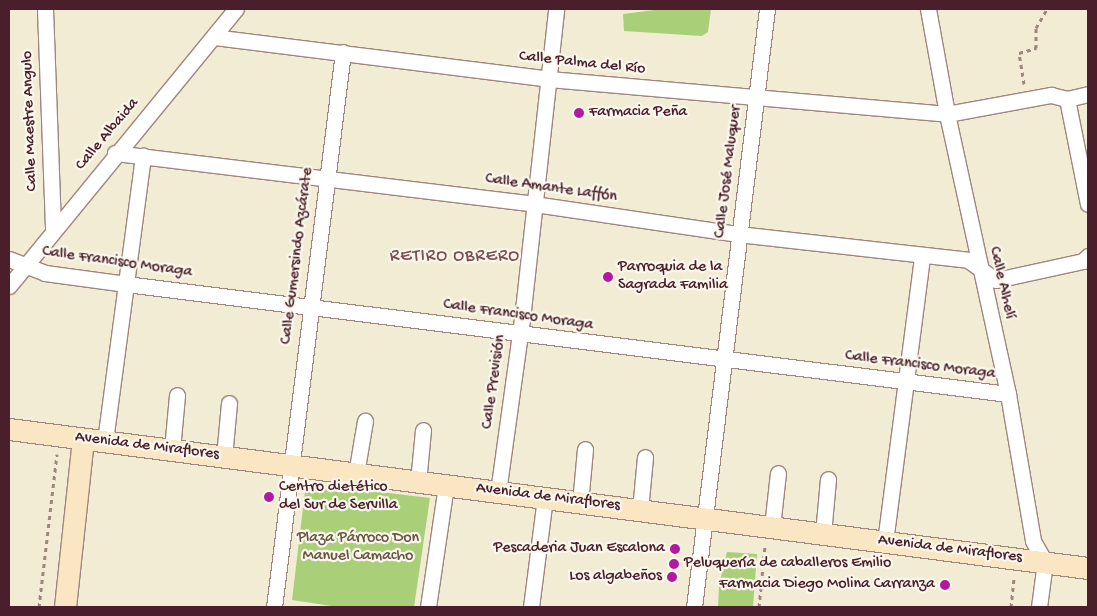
<!DOCTYPE html>
<html>
<head>
<meta charset="utf-8">
<style>
  body { margin:0 }
  #map { position:relative; width:1097px; height:616px; overflow:hidden; background:#f2ecd5; font-family:"Gochi Hand",sans-serif }
  div>[style] { position:absolute }
  [style*='--x'] { left:calc(var(--x)*1px); top:calc(var(--y)*1px); width:calc(var(--w)*1px); rotate:calc(var(--a)*1deg) }
  .green>* { inset:0; background:#aacf79 }
  .path>* { height:3px; margin-top:-1.5px; transform-origin:0; background:repeating-linear-gradient(90deg,#9e8680 0 4px,transparent 0 8px) }
  .roads { filter:drop-shadow(1px 0 #9e8680) drop-shadow(-1px 0 #9e8680) drop-shadow(0 1px #9e8680) drop-shadow(0 -1px #9e8680) }
  .street>* { height:15px; margin:-7.5px; padding:0 7.5px; transform-origin:7.5px; border-radius:7.5px; background:#fff }
  .secondary>* { height:21px; margin:-10.5px; padding:0 10.5px; transform-origin:10.5px; border-radius:10.5px; background:#fbe6c3 }
  .dots>* { width:14px; height:14px; translate:-50% -50%; box-sizing:border-box; border:2px solid #fbf7ec; border-radius:50% }
  span { translate:-50% -50%; white-space:nowrap; text-align:center; line-height:1.15; -webkit-text-stroke:4.5px #fbf7ec; paint-order:stroke }
  .street-label { font-size:16px; color:#4a1f2b }
  .poi-label { font-size:16px; color:#4a1f2b }
  .left { translate:0 -50%; text-align:left }
  .right { translate:-100% -50%; text-align:right }
  .park-label { font-size:16px; color:#675442 }
  .neighbourhood-label { font-size:18px; color:#7d4f50; letter-spacing:1px }
  .frame { position:absolute; inset:0; border:10px solid #4a1f2b; pointer-events:none }
</style>
</head>
<body>
<div id="map">
  <div class="green">
    <div style="clip-path:polygon(662px 9px,711px 9px,708px 32px,702px 36px,624px 31px,623px 14px)"></div>
    <div style="clip-path:polygon(306px 483px,430px 498px,414px 607px,338px 607px,292px 600px)"></div>
    <div style="clip-path:polygon(727px 552px,757px 554px,753px 607px,718px 607px,719px 585px)"></div>
  </div>
  <div class="path">
    <div style="--x:1024;--y:84;--w:31;--a:-99"></div>
    <div style="--x:1019;--y:53;--w:18;--a:-16"></div>
    <div style="--x:1036;--y:48;--w:20;--a:-90"></div>
    <div style="--x:1036;--y:28;--w:22;--a:-60"></div>
    <div style="--x:39;--y:607;--w:154;--a:-83.3"></div>
    <div style="--x:759;--y:607;--w:61;--a:-84.4"></div>
    <div style="--x:1011;--y:607;--w:29;--a:-84"></div>
  </div>
  <div class="roads">
    <div class="street">
      <div style="--x:45;--y:9;--w:222;--a:87.9"></div>
      <div style="--x:928;--y:9;--w:107;--a:79.7"></div>
      <div style="--x:947;--y:114;--w:287;--a:77.7"></div>
      <div style="--x:1008;--y:394;--w:149;--a:80.3"></div>
      <div style="--x:1033;--y:541;--w:24;--a:60"></div>
      <div style="--x:1045;--y:562;--w:45;--a:97.6"></div>
      <div style="--x:214;--y:37;--w:338;--a:7.1"></div>
      <div style="--x:549;--y:79;--w:400;--a:5"></div>
      <div style="--x:947;--y:114;--w:106;--a:-10.4"></div>
      <div style="--x:1051;--y:95;--w:16;--a:14"></div>
      <div style="--x:1067;--y:99;--w:22;--a:-13"></div>
      <div style="--x:1067;--y:99;--w:107;--a:78.7"></div>
      <div style="--x:115;--y:153;--w:422;--a:6.9"></div>
      <div style="--x:534;--y:204;--w:206;--a:8.4"></div>
      <div style="--x:738;--y:234;--w:231;--a:6.4"></div>
      <div style="--x:968;--y:260;--w:34;--a:36"></div>
      <div style="--x:996;--y:280;--w:89;--a:-12.3"></div>
      <div style="--x:1083;--y:261;--w:7;--a:-45"></div>
      <div style="--x:9;--y:259;--w:39;--a:21"></div>
      <div style="--x:45;--y:273;--w:82;--a:7.7"></div>
      <div style="--x:126;--y:284;--w:889;--a:7.11"></div>
      <div style="--x:9;--y:286;--w:358;--a:-50.7"></div>
      <div style="--x:105;--y:441;--w:288;--a:-82.4"></div>
      <div style="--x:172;--y:450;--w:55;--a:-84.8"></div>
      <div style="--x:224;--y:457;--w:54;--a:-84.7"></div>
      <div style="--x:356;--y:474;--w:54;--a:-80.4"></div>
      <div style="--x:418;--y:482;--w:52;--a:-84.5"></div>
      <div style="--x:498;--y:492;--w:175;--a:-82.1"></div>
      <div style="--x:522;--y:319;--w:312;--a:-83.7"></div>
      <div style="--x:580;--y:503;--w:54;--a:-84.7"></div>
      <div style="--x:640;--y:510;--w:53;--a:-84.6"></div>
      <div style="--x:772;--y:527;--w:54;--a:-83.7"></div>
      <div style="--x:823;--y:534;--w:55;--a:-84.8"></div>
      <div style="--x:885;--y:542;--w:288;--a:-82.6"></div>
      <div style="--x:274;--y:607;--w:559;--a:-82.91"></div>
      <div style="--x:428;--y:607;--w:123;--a:-81.6"></div>
      <div style="--x:531;--y:607;--w:110;--a:-82.7"></div>
      <div style="--x:694;--y:607;--w:602;--a:-83.04"></div>
    </div>
    <div class="secondary">
      <div style="--x:9;--y:429;--w:1088;--a:7.34"></div>
      <div style="--x:65;--y:607;--w:169;--a:-83.9"></div>
    </div>
  </div>
  <div class="dots">
    <div style="left:579px;top:113px;background:#b5179e"></div>
    <div style="left:608px;top:277px;background:#b5179e"></div>
    <div style="left:269px;top:497px;background:#b5179e"></div>
    <div style="left:675px;top:549px;background:#b5179e"></div>
    <div style="left:674px;top:564px;background:#b5179e"></div>
    <div style="left:672px;top:577px;background:#b5179e"></div>
    <div style="left:945px;top:585px;background:#b5179e"></div>
  </div>
  <div class="street-label">
    <span style="left:582px;top:64px;rotate:6deg">Calle Palma del Río</span>
    <span style="left:31px;top:121px;rotate:-92deg">Calle Maestre Angulo</span>
    <span style="left:108px;top:135px;rotate:-50deg">Calle Albaida</span>
    <span style="left:729px;top:172px;rotate:-83deg">Calle José Maluquer</span>
    <span style="left:551px;top:189px;rotate:8deg">Calle Amante Laffón</span>
    <span style="left:298px;top:256px;rotate:-83deg">Calle Gumersindo Azcárate</span>
    <span style="left:117px;top:263px;rotate:8deg">Calle Francisco Moraga</span>
    <span style="left:1001px;top:283px;rotate:77deg">Calle Alhelí</span>
    <span style="left:518px;top:316px;rotate:8deg">Calle Francisco Moraga</span>
    <span style="left:920px;top:366px;rotate:7deg">Calle Francisco Moraga</span>
    <span style="left:495px;top:382px;rotate:-82deg">Calle Previsión</span>
    <span style="left:147px;top:447px;rotate:7deg">Avenida de Miraflores</span>
    <span style="left:548px;top:498px;rotate:7deg">Avenida de Miraflores</span>
    <span style="left:950px;top:550px;rotate:7deg">Avenida de Miraflores</span>
  </div>
  <div class="poi-label">
    <span class="left" style="left:589px;top:113px">Farmacia Peña</span>
    <span class="left" style="left:618px;top:277px">Parroquia de la<br>Sagrada Familia</span>
    <span class="left" style="left:279px;top:497px">Centro dietético<br>del Sur de Servilla</span>
    <span class="right" style="left:665px;top:549px">Pescaderia Juan Escalona</span>
    <span class="left" style="left:684px;top:564px">Peluquería de caballeros Emilio</span>
    <span class="right" style="left:662px;top:577px">Los algabeños</span>
    <span class="right" style="left:935px;top:585px">Farmacia Diego Molina Carranza</span>
  </div>
  <div class="park-label">
    <span style="left:358px;top:548px">Plaza Párroco Don<br>Manuel Camacho</span>
  </div>
  <div class="neighbourhood-label">
    <span style="left:455px;top:257px">RETIRO OBRERO</span>
  </div>
  <div class="frame"></div>
</div>
</body>
</html>
